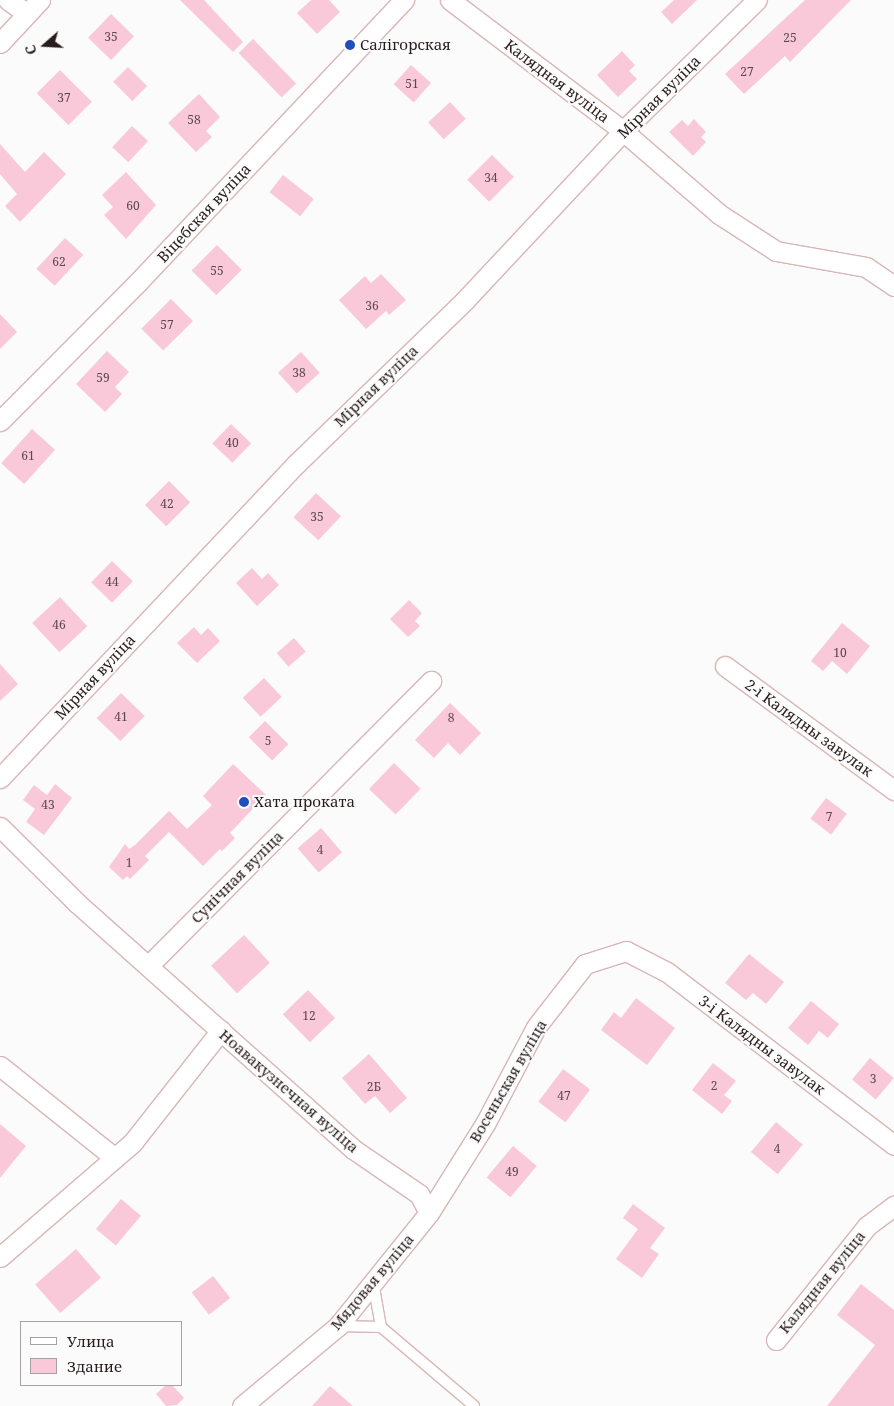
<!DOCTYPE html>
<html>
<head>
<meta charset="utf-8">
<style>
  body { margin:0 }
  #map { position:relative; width:894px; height:1406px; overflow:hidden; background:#fbfbfb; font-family:"Noto Serif",serif }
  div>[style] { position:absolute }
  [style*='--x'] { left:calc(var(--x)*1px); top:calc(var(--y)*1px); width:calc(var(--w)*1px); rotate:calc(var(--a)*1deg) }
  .building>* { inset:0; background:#f9c9da; transform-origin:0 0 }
  .roads { filter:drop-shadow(1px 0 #d8b6b6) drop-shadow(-1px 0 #d8b6b6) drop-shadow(0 1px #d8b6b6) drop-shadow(0 -1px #d8b6b6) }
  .service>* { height:10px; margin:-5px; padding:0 5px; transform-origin:5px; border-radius:5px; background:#fff }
  .minor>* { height:19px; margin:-9.5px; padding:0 9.5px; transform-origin:9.5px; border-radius:9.5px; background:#fff }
  .dots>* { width:14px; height:14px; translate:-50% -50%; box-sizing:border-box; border:2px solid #fbfbfb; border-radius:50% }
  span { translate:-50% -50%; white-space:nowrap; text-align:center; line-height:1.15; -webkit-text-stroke:4px #fbfbfb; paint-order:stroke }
  .number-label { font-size:12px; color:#5c474c }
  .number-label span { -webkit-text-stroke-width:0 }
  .poi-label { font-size:15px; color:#281c1c }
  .left { translate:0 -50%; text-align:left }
  .street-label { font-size:15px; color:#281c1c }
  .legend { position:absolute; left:20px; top:1321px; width:162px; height:65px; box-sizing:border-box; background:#fbfbfb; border:1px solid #a7a2a2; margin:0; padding:6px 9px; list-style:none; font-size:15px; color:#281c1c }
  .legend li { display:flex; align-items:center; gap:10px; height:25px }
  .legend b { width:25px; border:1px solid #a7a2a2 }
  .north { position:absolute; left:20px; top:20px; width:50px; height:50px; -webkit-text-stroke:4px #fbfbfb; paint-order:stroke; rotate:251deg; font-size:14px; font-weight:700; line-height:20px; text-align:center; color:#281c1c }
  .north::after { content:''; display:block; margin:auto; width:18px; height:22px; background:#281c1c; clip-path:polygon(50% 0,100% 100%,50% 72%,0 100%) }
</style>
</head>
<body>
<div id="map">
  <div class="building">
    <div style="clip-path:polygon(180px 0,204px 0,243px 42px,233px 52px)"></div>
    <div style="clip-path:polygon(311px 0,329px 0,340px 12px,317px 34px,297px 13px)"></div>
    <div style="clip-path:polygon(674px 0,697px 0,672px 24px,661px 12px)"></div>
    <div style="clip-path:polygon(805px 0,851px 0,790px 62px,785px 56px,744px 94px,725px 74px)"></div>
    <div style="left:111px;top:14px;width:32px;height:33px;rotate:44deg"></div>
    <div style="left:253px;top:39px;width:62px;height:20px;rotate:46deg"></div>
    <div style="clip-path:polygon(622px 51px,635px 65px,629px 71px,637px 79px,618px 97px,597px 75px)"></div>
    <div style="left:411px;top:65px;width:27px;height:26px;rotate:42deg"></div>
    <div style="left:128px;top:67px;width:27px;height:21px;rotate:45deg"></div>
    <div style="left:60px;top:70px;width:45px;height:33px;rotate:45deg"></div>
    <div style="clip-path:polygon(199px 94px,220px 117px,206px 131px,212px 137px,196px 152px,168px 123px)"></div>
    <div style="left:450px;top:102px;width:23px;height:30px;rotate:47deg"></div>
    <div style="clip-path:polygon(694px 119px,706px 132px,701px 137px,706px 142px,693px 156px,669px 132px,682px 120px,688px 126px)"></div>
    <div style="left:132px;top:126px;width:22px;height:29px;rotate:43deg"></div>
    <div style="clip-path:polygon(0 144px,25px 172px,44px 152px,66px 174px,20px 222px,5px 206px,17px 194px,0 174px)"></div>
    <div style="left:492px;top:155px;width:31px;height:35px;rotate:45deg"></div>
    <div style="clip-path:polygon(126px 172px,156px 205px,126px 239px,104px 215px,113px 207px,102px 195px)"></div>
    <div style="left:283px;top:175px;width:39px;height:22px;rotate:38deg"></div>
    <div style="left:65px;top:238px;width:25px;height:42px;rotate:43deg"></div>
    <div style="left:217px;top:245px;width:35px;height:36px;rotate:45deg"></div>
    <div style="clip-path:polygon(381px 274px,406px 300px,389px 315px,386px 311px,366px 329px,339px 300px,365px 276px,371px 283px)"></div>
    <div style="left:171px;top:299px;width:31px;height:42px;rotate:45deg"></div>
    <div style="clip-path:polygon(0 314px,17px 332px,0 349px)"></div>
    <div style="clip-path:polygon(107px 351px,129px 372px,115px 387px,122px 394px,105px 412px,76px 384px)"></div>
    <div style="left:301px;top:352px;width:28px;height:31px;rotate:48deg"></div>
    <div style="left:231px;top:424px;width:28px;height:27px;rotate:44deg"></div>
    <div style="left:32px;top:429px;width:31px;height:46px;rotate:42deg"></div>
    <div style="left:169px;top:481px;width:30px;height:34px;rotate:45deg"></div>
    <div style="left:316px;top:493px;width:34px;height:33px;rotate:43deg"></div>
    <div style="left:112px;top:561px;width:29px;height:30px;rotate:44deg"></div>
    <div style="clip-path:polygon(252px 568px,262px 579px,268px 573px,279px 585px,257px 606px,236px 583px)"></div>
    <div style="left:60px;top:597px;width:40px;height:38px;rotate:47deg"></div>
    <div style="clip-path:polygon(409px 600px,422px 613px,415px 621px,420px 626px,408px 637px,390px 619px)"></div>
    <div style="clip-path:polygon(842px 623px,870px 646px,847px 674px,832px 661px,823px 671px,811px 661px)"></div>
    <div style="clip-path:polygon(194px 627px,201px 635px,208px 628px,220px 641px,197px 663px,177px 643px)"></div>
    <div style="left:294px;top:638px;width:18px;height:23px;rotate:49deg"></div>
    <div style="clip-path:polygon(0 664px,18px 684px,0 701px)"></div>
    <div style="left:264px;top:678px;width:26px;height:29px;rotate:47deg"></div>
    <div style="left:121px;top:693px;width:33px;height:35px;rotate:44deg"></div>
    <div style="clip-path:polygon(450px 703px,481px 733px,460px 755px,448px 743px,434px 758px,415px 740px)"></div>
    <div style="left:265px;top:721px;width:33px;height:23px;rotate:45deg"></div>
    <div style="left:394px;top:763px;width:37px;height:36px;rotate:44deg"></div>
    <div style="clip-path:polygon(233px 764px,266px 795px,230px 833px,235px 838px,222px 851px,220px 849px,203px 866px,169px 832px,145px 856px,149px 860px,130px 879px,127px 876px,123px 880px,109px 867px,125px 844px,129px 849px,135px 845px,169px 811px,187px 829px,212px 805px,203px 796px)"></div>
    <div style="clip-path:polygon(55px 784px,72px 798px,44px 835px,26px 822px,35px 809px,23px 800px,34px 785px,47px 795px)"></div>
    <div style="left:826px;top:798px;width:26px;height:26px;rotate:37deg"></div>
    <div style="left:321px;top:828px;width:32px;height:31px;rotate:49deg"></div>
    <div style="left:244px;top:935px;width:38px;height:45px;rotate:47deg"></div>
    <div style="clip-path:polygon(749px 954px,784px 982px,766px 1004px,753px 993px,746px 1000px,725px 983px)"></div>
    <div style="left:308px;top:990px;width:39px;height:35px;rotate:46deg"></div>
    <div style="clip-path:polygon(636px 998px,675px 1028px,647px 1065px,601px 1030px,614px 1012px,621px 1018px)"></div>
    <div style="clip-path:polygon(811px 1001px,839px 1024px,828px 1038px,819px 1031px,808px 1045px,788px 1028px)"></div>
    <div style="clip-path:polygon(369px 1054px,407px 1098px,390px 1113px,375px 1096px,365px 1104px,342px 1078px)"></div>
    <div style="left:870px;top:1058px;width:31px;height:28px;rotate:40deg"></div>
    <div style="clip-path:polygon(713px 1063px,736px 1081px,724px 1095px,732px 1101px,722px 1114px,692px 1090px)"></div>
    <div style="left:563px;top:1069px;width:34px;height:41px;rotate:37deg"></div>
    <div style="left:776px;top:1122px;width:35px;height:39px;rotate:40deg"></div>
    <div style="clip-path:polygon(0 1124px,26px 1146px,0 1178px)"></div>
    <div style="left:513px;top:1146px;width:31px;height:41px;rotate:40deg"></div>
    <div style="left:121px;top:1199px;width:26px;height:39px;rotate:40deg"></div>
    <div style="clip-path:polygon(633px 1204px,665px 1228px,650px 1248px,659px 1254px,642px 1278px,616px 1259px,638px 1229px,623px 1218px)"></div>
    <div style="left:76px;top:1249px;width:38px;height:54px;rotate:49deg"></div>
    <div style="left:213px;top:1276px;width:28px;height:27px;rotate:52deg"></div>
    <div style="clip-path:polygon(861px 1284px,894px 1310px,894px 1406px,827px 1406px,875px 1345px,837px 1315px)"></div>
    <div style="clip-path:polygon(166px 1385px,172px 1385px,184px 1398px,177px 1405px,166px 1406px,156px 1394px)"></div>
    <div style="clip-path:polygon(330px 1386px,353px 1406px,312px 1406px)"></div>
  </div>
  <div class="roads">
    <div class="service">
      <div style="--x:373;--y:1282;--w:46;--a:79.9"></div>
      <div style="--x:381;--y:1327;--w:122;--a:40.3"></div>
      <div style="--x:338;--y:1326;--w:43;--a:1.3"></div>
    </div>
    <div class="minor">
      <div style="--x:8;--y:0;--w:22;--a:36"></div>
      <div style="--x:450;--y:0;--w:217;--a:37.1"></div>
      <div style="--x:623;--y:131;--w:127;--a:40.8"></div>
      <div style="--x:719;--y:214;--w:68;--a:33"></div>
      <div style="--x:776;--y:251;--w:91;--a:10.1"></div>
      <div style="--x:866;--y:267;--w:34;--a:34"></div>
      <div style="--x:0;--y:43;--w:59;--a:-47.1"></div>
      <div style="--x:0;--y:421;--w:196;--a:-45.2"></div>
      <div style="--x:138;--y:282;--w:388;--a:-46.7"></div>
      <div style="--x:725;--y:666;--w:210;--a:36.3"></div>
      <div style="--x:0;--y:778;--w:432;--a:-46.7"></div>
      <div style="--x:296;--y:464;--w:235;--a:-44.1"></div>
      <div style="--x:465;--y:300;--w:231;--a:-46.9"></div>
      <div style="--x:623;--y:131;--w:187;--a:-44.4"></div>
      <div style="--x:0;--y:827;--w:108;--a:44.6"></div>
      <div style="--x:77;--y:903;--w:370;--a:41.7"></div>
      <div style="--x:353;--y:1149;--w:80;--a:34.3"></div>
      <div style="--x:419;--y:1194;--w:21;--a:62"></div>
      <div style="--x:148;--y:966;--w:402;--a:-45.2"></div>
      <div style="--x:0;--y:1066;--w:147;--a:38.7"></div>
      <div style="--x:0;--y:1257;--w:176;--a:-40.8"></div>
      <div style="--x:133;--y:1142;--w:142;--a:-51.8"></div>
      <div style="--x:776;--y:1340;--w:146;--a:-51.4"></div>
      <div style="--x:867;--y:1226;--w:34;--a:-37"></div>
      <div style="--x:242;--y:1406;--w:125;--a:-39.8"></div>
      <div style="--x:338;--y:1326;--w:145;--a:-51.2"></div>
      <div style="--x:429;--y:1213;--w:107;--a:-57.9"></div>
      <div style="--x:486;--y:1122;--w:107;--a:-62.2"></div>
      <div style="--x:536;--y:1027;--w:80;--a:-52.1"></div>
      <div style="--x:585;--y:964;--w:43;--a:-17.6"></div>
      <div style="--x:626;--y:951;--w:46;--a:27.1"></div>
      <div style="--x:667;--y:972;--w:285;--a:37.3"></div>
    </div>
  </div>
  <div class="dots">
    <div style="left:350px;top:45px;background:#1f4fbc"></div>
    <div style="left:244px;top:802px;background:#1f4fbc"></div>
  </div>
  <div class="number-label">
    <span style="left:111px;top:37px">35</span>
    <span style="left:790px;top:38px">25</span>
    <span style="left:747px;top:72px">27</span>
    <span style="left:412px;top:84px">51</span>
    <span style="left:64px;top:98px">37</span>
    <span style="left:194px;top:120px">58</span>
    <span style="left:491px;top:178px">34</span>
    <span style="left:133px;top:206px">60</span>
    <span style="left:59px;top:262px">62</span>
    <span style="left:217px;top:271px">55</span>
    <span style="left:372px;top:306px">36</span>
    <span style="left:167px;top:325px">57</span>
    <span style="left:299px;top:373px">38</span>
    <span style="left:103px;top:378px">59</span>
    <span style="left:232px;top:443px">40</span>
    <span style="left:28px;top:456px">61</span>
    <span style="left:167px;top:504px">42</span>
    <span style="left:317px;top:517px">35</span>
    <span style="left:112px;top:582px">44</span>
    <span style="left:59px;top:625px">46</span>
    <span style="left:840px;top:653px">10</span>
    <span style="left:121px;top:717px">41</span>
    <span style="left:451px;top:718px">8</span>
    <span style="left:268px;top:741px">5</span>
    <span style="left:48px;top:805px">43</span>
    <span style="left:829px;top:817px">7</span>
    <span style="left:320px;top:850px">4</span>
    <span style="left:129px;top:863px">1</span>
    <span style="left:309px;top:1016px">12</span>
    <span style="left:873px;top:1079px">3</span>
    <span style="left:714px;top:1086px">2</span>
    <span style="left:374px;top:1087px">2Б</span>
    <span style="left:564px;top:1096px">47</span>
    <span style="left:777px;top:1149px">4</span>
    <span style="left:512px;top:1172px">49</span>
  </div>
  <div class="poi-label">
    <span class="left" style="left:360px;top:45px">Салігорская</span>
    <span class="left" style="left:254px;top:802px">Хата проката</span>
  </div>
  <div class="street-label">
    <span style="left:557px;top:81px;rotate:37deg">Калядная вуліца</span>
    <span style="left:659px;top:97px;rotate:-45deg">Мірная вуліца</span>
    <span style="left:204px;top:213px;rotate:-47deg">Віцебская вуліца</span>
    <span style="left:376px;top:386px;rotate:-44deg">Мірная вуліца</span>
    <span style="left:95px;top:677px;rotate:-47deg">Мірная вуліца</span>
    <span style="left:809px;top:728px;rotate:36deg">2-і Калядны завулак</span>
    <span style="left:237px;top:877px;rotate:-45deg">Сунічная вуліца</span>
    <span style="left:762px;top:1045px;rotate:37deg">3-і Калядны завулак</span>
    <span style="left:508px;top:1081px;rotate:-60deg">Восеньская вуліца</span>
    <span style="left:289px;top:1091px;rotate:41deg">Ноавакузнечная вуліца</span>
    <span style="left:372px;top:1282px;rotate:-50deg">Мядовая вуліца</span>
    <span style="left:822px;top:1282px;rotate:-51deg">Калядная вуліца</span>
  </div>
  <ul class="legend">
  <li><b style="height:6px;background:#fff"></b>Улица</li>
  <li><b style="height:14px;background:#f9c9da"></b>Здание</li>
  </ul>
  <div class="north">С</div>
</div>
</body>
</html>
